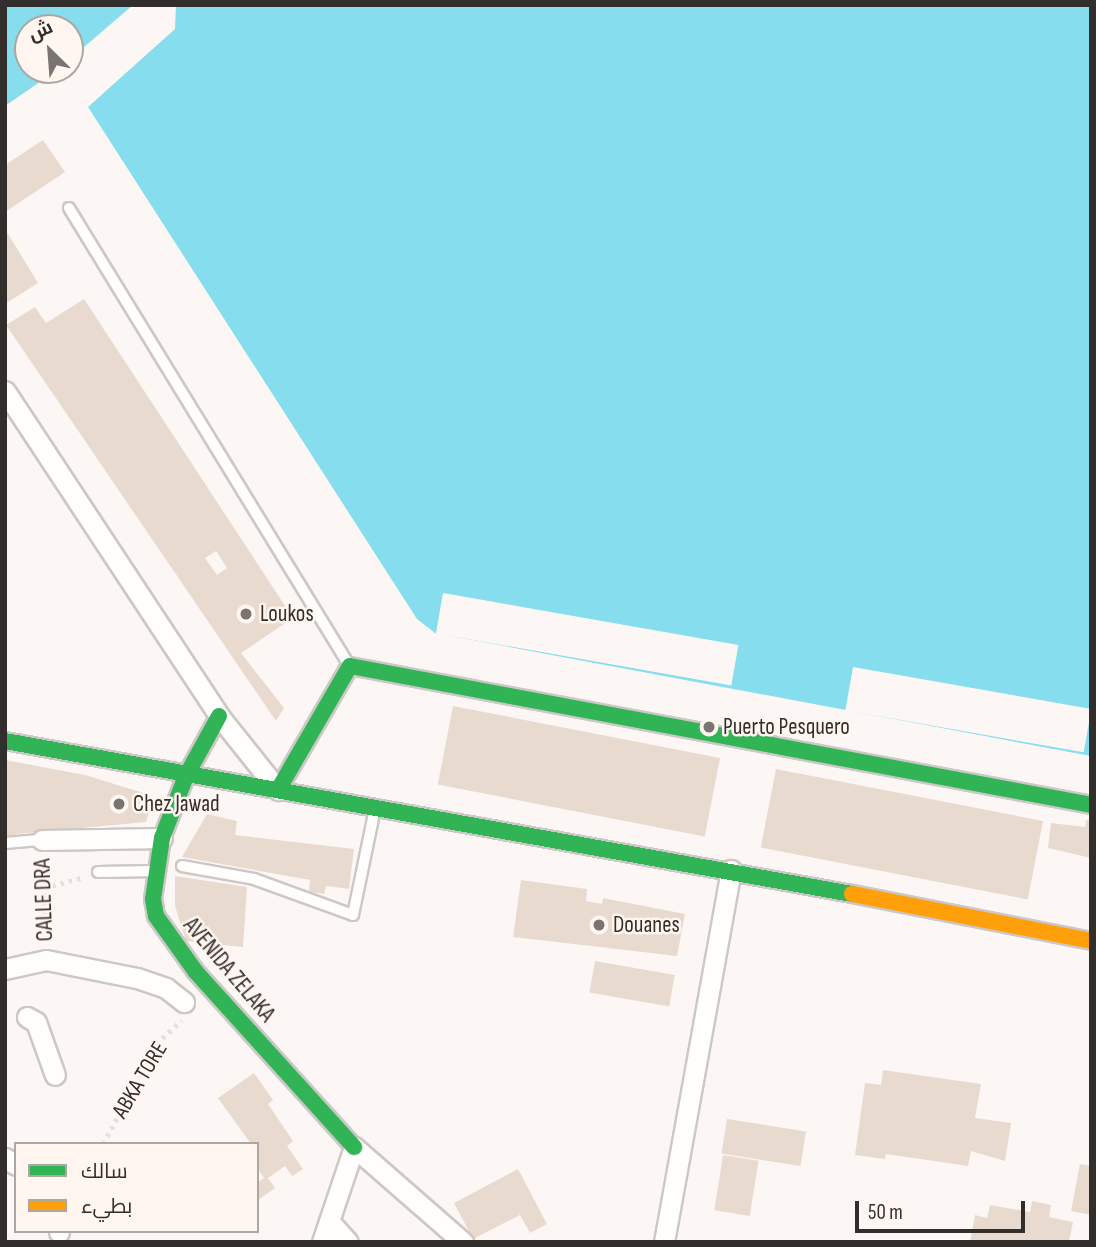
<!DOCTYPE html>
<html>
<head>
<meta charset="utf-8">
<style>
  body { margin:0 }
  #map { position:relative; width:1096px; height:1247px; overflow:hidden; background:#fcf7f4; font-family:"Sofia Sans Condensed",Cairo,sans-serif }
  div>[style] { position:absolute }
  [style*='--x'] { left:calc(var(--x)*1px); top:calc(var(--y)*1px); width:calc(var(--w)*1px); rotate:calc(var(--a)*1deg) }
  .water>* { inset:0; background:#86ddee }
  .pier>* { inset:0; background:#fcf7f4; transform-origin:0 0 }
  .building>* { inset:0; background:#e9dad0; transform-origin:0 0 }
  .path>* { height:4.5px; margin-top:-2.25px; transform-origin:0; background:repeating-linear-gradient(90deg,#e2e1e0 0 3.5px,transparent 0 8.5px) }
  .roads { filter:drop-shadow(2px 0 #ccc8c5) drop-shadow(-2px 0 #ccc8c5) drop-shadow(0 2px #ccc8c5) drop-shadow(0 -2px #ccc8c5) }
  .lane>* { height:10px; margin:-5px; padding:0 5px; transform-origin:5px; border-radius:5px; background:#fffefd }
  .street>* { height:19px; margin:-9.5px; padding:0 9.5px; transform-origin:9.5px; border-radius:9.5px; background:#fffefd }
  .fast>* { height:16px; margin:-8px; padding:0 8px; transform-origin:8px; border-radius:8px; background:#30b455 }
  .slow>* { height:16px; margin:-8px; padding:0 8px; transform-origin:8px; border-radius:8px; background:#ff9f0a }
  .dots>* { width:19px; height:19px; translate:-50% -50%; box-sizing:border-box; border:4px solid #fff6f0; border-radius:50% }
  span { translate:-50% -50%; white-space:nowrap; text-align:center; line-height:1.15; -webkit-text-stroke:5px #fff6f0; paint-order:stroke }
  .poi-label { font-size:23px; color:#322e2c }
  .left { translate:0 -50%; text-align:left }
  .street-label { font-size:23px; color:#322e2c }
  .frame { position:absolute; inset:0; border:7px solid #322e2c; pointer-events:none }
  .legend { position:absolute; left:14px; top:1142px; width:245px; height:91px; box-sizing:border-box; background:#fff6f0; border:2px solid #ada6a2; margin:0; padding:9px 12px; list-style:none; font-size:21px; color:#322e2c }
  .legend li { display:flex; align-items:center; gap:14px; height:35px }
  .legend b { width:35px; border:2px solid #ada6a2 }
  .north { position:absolute; left:14px; top:14px; width:70px; height:70px; box-sizing:border-box; background:#fff6f0; border:2px solid #ada6a2; border-radius:50%; rotate:335deg; font-size:19px; font-weight:700; line-height:28px; text-align:center; color:#322e2c }
  .north::after { content:''; display:block; margin:auto; width:24px; height:32px; background:#797472; clip-path:polygon(50% 0,100% 100%,50% 72%,0 100%) }
  .scale { position:absolute; left:855px; top:1201px; width:170px; height:32px; box-sizing:border-box; border:4px solid #322e2c; border-top:0; padding-left:9px; font-size:21px; line-height:24px; white-space:nowrap; color:#322e2c; -webkit-text-stroke:5px #fff6f0; paint-order:stroke }
</style>
</head>
<body>
<div id="map">
  <div class="water">
    <div style="clip-path:polygon(5px 5px,133px 5px,70px 59px,70px 28px,28px 28px,28px 70px,57px 70px,5px 106px)"></div>
    <div style="clip-path:polygon(176px 5px,1091px 5px,1091px 756px,435px 633px,417px 619px,88px 107px,175px 29px)"></div>
  </div>
  <div class="pier">
    <div style="left:443px;top:593px;width:300px;height:41px;rotate:10deg"></div>
    <div style="left:853px;top:667px;width:242px;height:44px;rotate:10deg"></div>
  </div>
  <div class="building">
    <div style="clip-path:polygon(43px 140px,65px 172px,5px 212px,5px 165px)"></div>
    <div style="clip-path:polygon(5px 229px,38px 283px,5px 304px)"></div>
    <div style="clip-path:polygon(evenodd,84px 299px,293px 618px,241px 653px,284px 708px,276px 721px,6px 325px,35px 307px,46px 323px,84px 299px,216px 551px,227px 568px,217px 575px,205px 558px,216px 551px)"></div>
    <div style="left:453px;top:706px;width:272px;height:80px;rotate:11deg"></div>
    <div style="clip-path:polygon(5px 760px,85px 775px,147px 794px,153px 800px,146px 822px,16px 834px,16px 842px,5px 841px)"></div>
    <div style="left:776px;top:769px;width:272px;height:80px;rotate:11deg"></div>
    <div style="clip-path:polygon(207px 814px,237px 821px,235px 835px,354px 849px,349px 889px,326px 886px,324px 894px,309px 892px,310px 880px,182px 857px)"></div>
    <div style="clip-path:polygon(1086px 820px,1091px 821px,1091px 858px,1048px 848px,1051px 823px,1085px 827px)"></div>
    <div style="clip-path:polygon(175px 876px,247px 887px,243px 947px,186px 941px,175px 906px)"></div>
    <div style="clip-path:polygon(521px 880px,587px 889px,586px 901px,602px 904px,603px 898px,685px 914px,677px 956px,513px 937px)"></div>
    <div style="left:595px;top:961px;width:81px;height:32px;rotate:10deg"></div>
    <div style="clip-path:polygon(883px 1070px,981px 1084px,975px 1118px,1011px 1123px,1005px 1161px,971px 1151px,968px 1166px,886px 1154px,885px 1159px,855px 1155px,865px 1083px,881px 1085px)"></div>
    <div style="clip-path:polygon(254px 1073px,273px 1100px,268px 1104px,293px 1141px,287px 1146px,303px 1169px,292px 1176px,285px 1166px,268px 1178px,275px 1188px,257px 1201px,257px 1183px,264px 1178px,257px 1168px,257px 1144px,251px 1144px,218px 1098px)"></div>
    <div style="left:727px;top:1119px;width:80px;height:35px;rotate:9deg"></div>
    <div style="left:723px;top:1155px;width:36px;height:56px;rotate:9deg"></div>
    <div style="clip-path:polygon(1080px 1164px,1091px 1166px,1091px 1215px,1071px 1211px)"></div>
    <div style="clip-path:polygon(518px 1169px,547px 1224px,530px 1233px,520px 1215px,473px 1239px,454px 1203px)"></div>
    <div style="clip-path:polygon(1032px 1201px,1051px 1205px,1049px 1217px,1073px 1222px,1069px 1242px,970px 1242px,975px 1215px,987px 1218px,990px 1205px,1030px 1212px)"></div>
  </div>
  <div class="path">
    <div style="--x:43;--y:859;--w:82;--a:87.9"></div>
    <div style="--x:44;--y:888;--w:41;--a:-15.4"></div>
    <div style="--x:103;--y:1144;--w:113;--a:-62.1"></div>
    <div style="--x:156;--y:1044;--w:35;--a:-43"></div>
  </div>
  <div class="roads">
    <div class="lane">
      <div style="--x:69;--y:208;--w:536;--a:58.5"></div>
      <div style="--x:5;--y:843;--w:37;--a:-5"></div>
      <div style="--x:182;--y:866;--w:73;--a:10.2"></div>
      <div style="--x:254;--y:879;--w:105;--a:20"></div>
      <div style="--x:353;--y:915;--w:108;--a:-78.3"></div>
      <div style="--x:98;--y:872;--w:58;--a:-1"></div>
    </div>
    <div class="street">
      <div style="--x:5;--y:391;--w:389;--a:56.6"></div>
      <div style="--x:219;--y:716;--w:95;--a:51.4"></div>
      <div style="--x:42;--y:840;--w:120;--a:-1"></div>
      <div style="--x:5;--y:969;--w:42;--a:-12.4"></div>
      <div style="--x:46;--y:960;--w:93;--a:11.2"></div>
      <div style="--x:137;--y:978;--w:31;--a:19"></div>
      <div style="--x:166;--y:988;--w:23;--a:38"></div>
      <div style="--x:27;--y:1017;--w:10;--a:29"></div>
      <div style="--x:36;--y:1022;--w:56;--a:70.3"></div>
      <div style="--x:5;--y:1158;--w:13;--a:32"></div>
      <div style="--x:329;--y:1221;--w:28;--a:48"></div>
      <div style="--x:59;--y:1231;--w:1;--a:90"></div>
      <div style="--x:322;--y:1242;--w:100;--a:-71.4"></div>
      <div style="--x:354;--y:1147;--w:145;--a:41.1"></div>
      <div style="--x:664;--y:1242;--w:378;--a:-79.8"></div>
    </div>
    <div class="fast">
      <div style="--x:219;--y:716;--w:68;--a:118.8"></div>
      <div style="--x:186;--y:776;--w:66;--a:111.2"></div>
      <div style="--x:162;--y:838;--w:62;--a:98.4"></div>
      <div style="--x:153;--y:899;--w:17;--a:80"></div>
      <div style="--x:156;--y:916;--w:69;--a:54.5"></div>
      <div style="--x:196;--y:972;--w:236;--a:47.9"></div>
      <div style="--x:5;--y:741;--w:861;--a:10.24"></div>
      <div style="--x:278;--y:790;--w:143;--a:-59.9"></div>
      <div style="--x:350;--y:666;--w:754;--a:10.62"></div>
    </div>
    <div class="slow">
      <div style="--x:852;--y:894;--w:244;--a:11.1"></div>
    </div>
  </div>
  <div class="dots">
    <div style="left:246px;top:614px;background:#797472"></div>
    <div style="left:709px;top:727px;background:#797472"></div>
    <div style="left:119px;top:804px;background:#797472"></div>
    <div style="left:599px;top:925px;background:#797472"></div>
  </div>
  <div class="poi-label">
    <span class="left" style="left:260px;top:614px">Loukos</span>
    <span class="left" style="left:723px;top:727px">Puerto Pesquero</span>
    <span class="left" style="left:133px;top:804px">Chez Jawad</span>
    <span class="left" style="left:613px;top:925px">Douanes</span>
  </div>
  <div class="street-label">
    <span style="left:44px;top:900px;rotate:-92deg">CALLE DRA</span>
    <span style="left:229px;top:970px;rotate:50deg">AVENIDA ZELAKA</span>
    <span style="left:140px;top:1080px;rotate:-59deg">ABKA TORE</span>
  </div>
  <div class="frame"></div>
  <ul class="legend">
  <li><b style="height:9px;background:#30b455"></b>سالك</li>
  <li><b style="height:9px;background:#ff9f0a"></b>بطيء</li>
  </ul>
  <div class="north">ش</div>
  <div class="scale">50 m</div>
</div>
</body>
</html>
